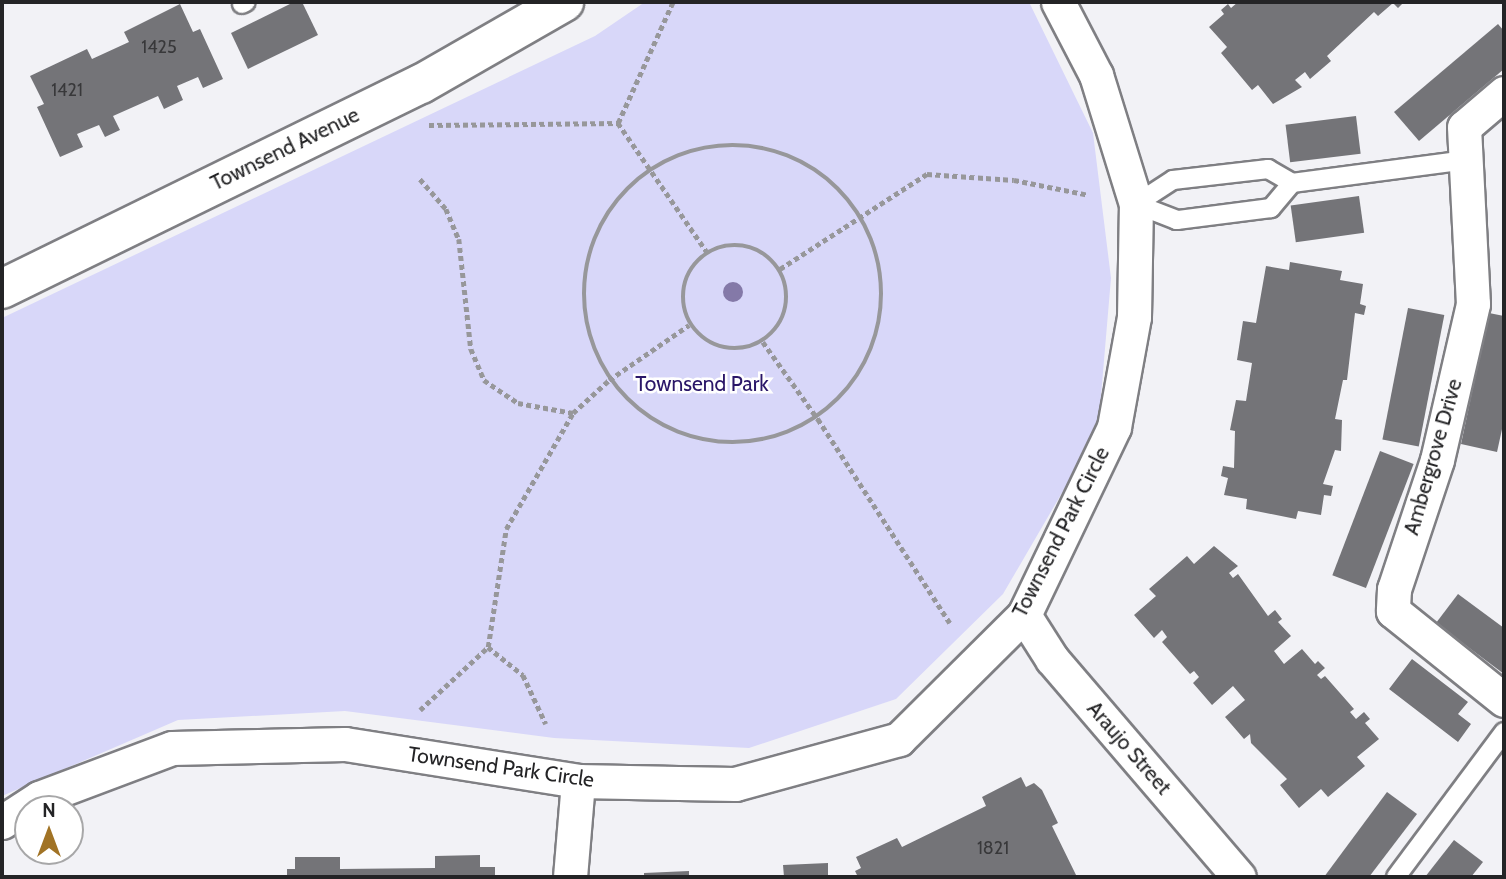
<!DOCTYPE html>
<html>
<head>
<meta charset="utf-8">
<style>
  body { margin:0 }
  #map { position:relative; width:1506px; height:879px; overflow:hidden; background:#f2f2f6; font-family:Cabin,sans-serif }
  div>[style] { position:absolute }
  [style*='--x'] { left:calc(var(--x)*1px); top:calc(var(--y)*1px); width:calc(var(--w)*1px); rotate:calc(var(--a)*1deg) }
  .green>* { inset:0; background:#d8d7f9 }
  .building>* { inset:0; background:#747478; transform-origin:0 0 }
  .path>* { height:4.5px; margin-top:-2.25px; transform-origin:0; background:repeating-linear-gradient(90deg,#97979a 0 5px,transparent 0 8.5px) }
  .path>.ring { margin:-2.25px; padding:0; box-sizing:content-box; background:none; border:4.5px solid #97979a; border-radius:50% }
  .roads { filter:drop-shadow(2px 0 #7f7f83) drop-shadow(-2px 0 #7f7f83) drop-shadow(0 2px #7f7f83) drop-shadow(0 -2px #7f7f83) }
  .service>* { height:18px; margin:-9px; padding:0 9px; transform-origin:9px; border-radius:9px; background:#fff }
  .minor>* { height:33px; margin:-16.5px; padding:0 16.5px; transform-origin:16.5px; border-radius:16.5px; background:#fff }
  .tertiary>* { height:38px; margin:-19px; padding:0 19px; transform-origin:19px; border-radius:19px; background:#fff }
  .trees>* { width:20px; height:20px; margin:-10px; border-radius:50%; background:#8479a8 }
  span { translate:-50% -50%; white-space:nowrap; text-align:center; line-height:1.15; -webkit-text-stroke:5px #fff; paint-order:stroke }
  .number-label { font-size:18px; color:#38383a }
  .number-label span { -webkit-text-stroke-width:0 }
  .street-label { font-size:21px; color:#242426 }
  .park-label { font-size:21px; color:#2a1668 }
  .frame { position:absolute; inset:0; border:4px solid #242426; pointer-events:none }
  .north { position:absolute; left:14px; top:795px; width:70px; height:70px; box-sizing:border-box; background:#fff; border:2px solid #a7a7a8; border-radius:50%; rotate:0deg; font-size:19px; font-weight:700; line-height:28px; text-align:center; color:#242426 }
  .north::after { content:''; display:block; margin:auto; width:24px; height:32px; background:#a17325; clip-path:polygon(50% 0,100% 100%,50% 72%,0 100%) }
</style>
</head>
<body>
<div id="map">
  <div class="green">
    <div style="clip-path:polygon(645px 2px,1029px 2px,1093px 133px,1111px 278px,1098px 431px,1003px 594px,896px 699px,749px 748px,554px 738px,345px 711px,178px 720px,2px 796px,2px 318px,595px 36px)"></div>
  </div>
  <div class="building">
    <div style="clip-path:polygon(294px 2px,302px 2px,318px 35px,248px 69px,231px 33px)"></div>
    <div style="clip-path:polygon(1238px 2px,1404px 2px,1398px 8px,1393px 3px,1378px 16px,1374px 12px,1327px 56px,1331px 61px,1310px 79px,1305px 72px,1295px 80px,1302px 87px,1273px 104px,1258px 85px,1252px 90px,1221px 53px,1227px 47px,1209px 27px,1224px 14px,1221px 10px,1228px 4px,1231px 8px)"></div>
    <div style="clip-path:polygon(180px 4px,193px 32px,200px 29px,223px 79px,203px 88px,198px 77px,177px 86px,183px 100px,164px 109px,158px 96px,113px 116px,120px 130px,105px 137px,99px 125px,77px 134px,83px 147px,60px 157px,37px 107px,44px 104px,30px 76px,87px 49px,92px 59px,129px 42px,124px 32px)"></div>
    <div style="clip-path:polygon(1498px 24px,1504px 31px,1504px 69px,1419px 141px,1394px 112px)"></div>
    <div style="left:1356px;top:116px;width:38px;height:71px;rotate:83deg"></div>
    <div style="left:1359px;top:196px;width:37px;height:69px;rotate:82deg"></div>
    <div style="clip-path:polygon(1290px 262px,1342px 271px,1340px 280px,1363px 284px,1360px 304px,1366px 306px,1364px 315px,1355px 313px,1347px 380px,1343px 380px,1335px 419px,1342px 420px,1341px 451px,1335px 450px,1323px 484px,1333px 486px,1331px 496px,1324px 495px,1321px 515px,1298px 511px,1296px 519px,1246px 509px,1247px 499px,1224px 495px,1228px 478px,1221px 476px,1223px 466px,1234px 468px,1235px 431px,1230px 430px,1236px 400px,1246px 401px,1252px 363px,1237px 360px,1243px 321px,1256px 323px,1266px 266px,1289px 270px)"></div>
    <div style="left:1408px;top:308px;width:37px;height:134px;rotate:11deg"></div>
    <div style="clip-path:polygon(1489px 313px,1504px 316px,1504px 420px,1497px 452px,1461px 444px)"></div>
    <div style="left:1380px;top:451px;width:36px;height:133px;rotate:21deg"></div>
    <div style="clip-path:polygon(1214px 546px,1238px 566px,1229px 573px,1233px 578px,1238px 574px,1268px 616px,1275px 610px,1282px 619px,1278px 622px,1291px 636px,1274px 651px,1284px 664px,1302px 649px,1315px 664px,1318px 661px,1325px 668px,1317px 675px,1321px 679px,1325px 676px,1354px 709px,1350px 712px,1356px 719px,1364px 712px,1370px 719px,1365px 723px,1379px 739px,1357px 757px,1365px 766px,1328px 797px,1321px 789px,1299px 808px,1280px 785px,1287px 779px,1251px 743px,1250px 734px,1244px 739px,1225px 717px,1245px 700px,1233px 686px,1212px 705px,1193px 683px,1199px 677px,1194px 671px,1190px 674px,1162px 642px,1167px 637px,1162px 630px,1154px 638px,1134px 615px,1156px 596px,1149px 589px,1187px 556px,1194px 564px)"></div>
    <div style="clip-path:polygon(1458px 594px,1504px 628px,1504px 674px,1436px 623px)"></div>
    <div style="clip-path:polygon(1412px 659px,1468px 702px,1458px 714px,1471px 724px,1458px 742px,1389px 689px)"></div>
    <div style="clip-path:polygon(1021px 777px,1026px 787px,1034px 783px,1042px 790px,1058px 823px,1052px 826px,1077px 877px,858px 877px,855px 871px,861px 868px,856px 857px,897px 838px,902px 847px,986px 806px,982px 797px)"></div>
    <div style="clip-path:polygon(1387px 792px,1417px 814px,1369px 877px,1324px 877px)"></div>
    <div style="clip-path:polygon(1454px 840px,1483px 862px,1471px 877px,1425px 877px)"></div>
    <div style="clip-path:polygon(480px 855px,480px 867px,495px 867px,495px 877px,287px 877px,287px 869px,295px 869px,295px 857px,340px 857px,340px 869px,435px 868px,435px 856px)"></div>
    <div style="clip-path:polygon(828px 863px,828px 875px,842px 877px,784px 877px,783px 865px)"></div>
    <div style="clip-path:polygon(689px 871px,689px 877px,644px 877px,644px 873px)"></div>
  </div>
  <div class="path">
    <div style="--x:618;--y:123;--w:133;--a:-65.6"></div>
    <div style="--x:429;--y:125;--w:189;--a:-0.6"></div>
    <div style="--x:618;--y:123;--w:157;--a:55.4"></div>
    <div class="ring" style="left:584px;top:145px;width:293.5px;height:293.5px"></div>
    <div style="--x:420;--y:179;--w:40;--a:49"></div>
    <div style="--x:446;--y:209;--w:33;--a:67"></div>
    <div style="--x:459;--y:239;--w:111;--a:83.8"></div>
    <div style="--x:471;--y:349;--w:34;--a:67"></div>
    <div style="--x:484;--y:380;--w:41;--a:34.1"></div>
    <div style="--x:518;--y:403;--w:56;--a:10.3"></div>
    <div class="ring" style="left:683px;top:245px;width:99.5px;height:99.5px"></div>
    <div style="--x:780;--y:269;--w:175;--a:-32.9"></div>
    <div style="--x:927;--y:174;--w:87;--a:3.9"></div>
    <div style="--x:1014;--y:180;--w:76;--a:11.3"></div>
    <div style="--x:763;--y:342;--w:95;--a:54.5"></div>
    <div style="--x:818;--y:419;--w:243;--a:57.1"></div>
    <div style="--x:488;--y:647;--w:45;--a:38.7"></div>
    <div style="--x:523;--y:675;--w:54;--a:64.9"></div>
    <div style="--x:420;--y:710;--w:93;--a:-42.8"></div>
    <div style="--x:488;--y:647;--w:119;--a:-81.3"></div>
    <div style="--x:506;--y:529;--w:134;--a:-60"></div>
    <div style="--x:573;--y:413;--w:49;--a:-42.5"></div>
    <div style="--x:609;--y:380;--w:97;--a:-34.5"></div>
  </div>
  <div class="roads">
    <div class="service">
      <div style="--x:242;--y:4;--w:4;--a:-27"></div>
      <div style="--x:1292;--y:183;--w:33;--a:130"></div>
      <div style="--x:1271;--y:208;--w:95;--a:172.7"></div>
      <div style="--x:1177;--y:220;--w:44;--a:-158.7"></div>
      <div style="--x:1136;--y:204;--w:44;--a:-33"></div>
      <div style="--x:1173;--y:180;--w:96;--a:-6.6"></div>
      <div style="--x:1268;--y:169;--w:28;--a:30"></div>
      <div style="--x:1292;--y:183;--w:176;--a:-7.5"></div>
      <div style="--x:1396;--y:877;--w:181;--a:-53.3"></div>
    </div>
    <div class="minor">
      <div style="--x:1504;--y:93;--w:52;--a:139.6"></div>
      <div style="--x:1464;--y:127;--w:177;--a:87.1"></div>
      <div style="--x:1473;--y:304;--w:160;--a:103"></div>
      <div style="--x:1437;--y:460;--w:136;--a:108.4"></div>
      <div style="--x:1394;--y:589;--w:22;--a:93"></div>
      <div style="--x:1393;--y:611;--w:142;--a:38.7"></div>
      <div style="--x:1024;--y:615;--w:52;--a:57.5"></div>
      <div style="--x:1052;--y:659;--w:287;--a:49.4"></div>
      <div style="--x:2;--y:822;--w:44;--a:-33"></div>
      <div style="--x:39;--y:798;--w:142;--a:-20.6"></div>
      <div style="--x:172;--y:748;--w:173;--a:-1.3"></div>
      <div style="--x:345;--y:744;--w:236;--a:9"></div>
      <div style="--x:578;--y:781;--w:157;--a:1.1"></div>
      <div style="--x:735;--y:784;--w:170;--a:-15.3"></div>
      <div style="--x:899;--y:739;--w:176;--a:-44.8"></div>
      <div style="--x:1024;--y:615;--w:208;--a:-64.4"></div>
      <div style="--x:1114;--y:427;--w:112;--a:-79.7"></div>
      <div style="--x:1134;--y:317;--w:113;--a:-89"></div>
      <div style="--x:1136;--y:204;--w:135;--a:-107.2"></div>
      <div style="--x:1096;--y:75;--w:82;--a:-117.5"></div>
      <div style="--x:570;--y:877;--w:96;--a:-85.2"></div>
    </div>
    <div class="tertiary">
      <div style="--x:2;--y:289;--w:466;--a:-26.1"></div>
      <div style="--x:421;--y:84;--w:165;--a:-29.8"></div>
    </div>
  </div>
  <div class="trees">
    <div style="left:733px;top:292px"></div>
  </div>
  <div class="number-label">
    <span style="left:159px;top:47px">1425</span>
    <span style="left:67px;top:90px">1421</span>
    <span style="left:993px;top:848px">1821</span>
  </div>
  <div class="street-label">
    <span style="left:285px;top:149px;rotate:-26deg">Townsend Avenue</span>
    <span style="left:1433px;top:457px;rotate:-74deg">Ambergrove Drive</span>
    <span style="left:1061px;top:532px;rotate:-63deg">Townsend Park Circle</span>
    <span style="left:1129px;top:748px;rotate:49deg">Araujo Street</span>
    <span style="left:501px;top:767px;rotate:8deg">Townsend Park Circle</span>
  </div>
  <div class="park-label">
    <span style="left:702px;top:384px">Townsend Park</span>
  </div>
  <div class="frame"></div>
  <div class="north">N</div>
</div>
</body>
</html>
